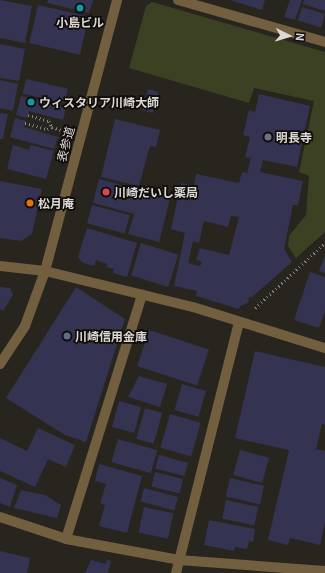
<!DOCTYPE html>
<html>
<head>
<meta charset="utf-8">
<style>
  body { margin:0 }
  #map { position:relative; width:325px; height:573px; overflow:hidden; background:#28241e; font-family:Georgia,"Noto Sans JP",serif }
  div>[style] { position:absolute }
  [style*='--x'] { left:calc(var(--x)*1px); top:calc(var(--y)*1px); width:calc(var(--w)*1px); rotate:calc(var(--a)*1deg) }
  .green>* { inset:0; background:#3d4123 }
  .building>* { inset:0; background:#353352; transform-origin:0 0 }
  .path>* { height:2.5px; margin-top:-1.25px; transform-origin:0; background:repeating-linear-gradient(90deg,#87847f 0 1px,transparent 0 4px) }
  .minor>* { height:10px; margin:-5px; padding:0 5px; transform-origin:5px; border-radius:5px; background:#715f40 }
  .dots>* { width:11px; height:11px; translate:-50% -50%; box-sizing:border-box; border:2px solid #100d0b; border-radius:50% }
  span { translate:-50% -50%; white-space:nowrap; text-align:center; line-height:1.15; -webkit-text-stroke:3.5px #100d0b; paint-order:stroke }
  .poi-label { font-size:12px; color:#dcd9d5; font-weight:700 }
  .left { translate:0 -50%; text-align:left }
  .street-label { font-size:12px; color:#dcd9d5 }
  .north { position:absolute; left:269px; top:16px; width:40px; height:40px; -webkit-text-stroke:3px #100d0b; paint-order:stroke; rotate:95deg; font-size:11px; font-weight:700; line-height:16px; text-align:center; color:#dcd9d5 }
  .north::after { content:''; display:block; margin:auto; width:14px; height:18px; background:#dcd9d5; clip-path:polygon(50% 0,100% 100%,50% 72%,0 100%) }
</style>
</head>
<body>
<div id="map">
  <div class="green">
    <div style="clip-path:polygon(152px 2px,325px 52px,325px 232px,296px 258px,288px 246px,289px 236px,306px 215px,309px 176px,299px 172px,314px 101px,254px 88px,249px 103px,129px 68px,146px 6px)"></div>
  </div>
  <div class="building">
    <div style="clip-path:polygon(0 0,32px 6px,25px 43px,0 38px)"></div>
    <div style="clip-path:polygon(48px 0,93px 0,89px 13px,47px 3px)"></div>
    <div style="clip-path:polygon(230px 0,265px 0,262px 10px)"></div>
    <div style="clip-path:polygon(290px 0,302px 0,295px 20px,284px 17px)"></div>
    <div style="clip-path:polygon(304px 0,325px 0,325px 11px,303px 4px)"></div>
    <div style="left:38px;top:5px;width:52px;height:39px;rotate:13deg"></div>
    <div style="left:302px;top:7px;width:24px;height:14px;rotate:17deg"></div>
    <div style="clip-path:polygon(0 44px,25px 49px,19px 81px,0 78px)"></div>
    <div style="left:26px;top:79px;width:43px;height:15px;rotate:13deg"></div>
    <div style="clip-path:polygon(0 80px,18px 84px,13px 111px,0 108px)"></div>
    <div style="left:148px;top:89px;width:11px;height:22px;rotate:15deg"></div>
    <div style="clip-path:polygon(evenodd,259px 94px,310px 106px,297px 167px,263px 160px,260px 172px,303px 181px,298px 205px,293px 205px,284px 249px,292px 262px,252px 297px,249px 297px,248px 303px,240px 306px,239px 309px,196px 296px,197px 291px,174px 286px,185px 233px,171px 229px,181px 183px,194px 186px,196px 174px,239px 183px,242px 172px,247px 173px,251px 158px,245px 157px,250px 137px,243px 135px,249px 110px,255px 112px,259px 94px,231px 216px,239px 217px,229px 255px,200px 248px,196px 260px,202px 262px,200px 266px,188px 263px,193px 241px,199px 243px,204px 221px,228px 227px,231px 216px)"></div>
    <div style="clip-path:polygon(21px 96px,66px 108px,63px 120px,29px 111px,27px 118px,16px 115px)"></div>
    <div style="clip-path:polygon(0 113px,8px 114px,3px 139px,0 139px)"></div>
    <div style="clip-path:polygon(15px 118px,26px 121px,24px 127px,58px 137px,54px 149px,10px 137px)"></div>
    <div style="clip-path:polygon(115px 119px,160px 130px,156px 147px,150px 146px,139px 186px,101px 177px)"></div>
    <div style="clip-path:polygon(13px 145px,29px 150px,31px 145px,54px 151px,46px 179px,7px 169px)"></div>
    <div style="clip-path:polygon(99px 179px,170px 198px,159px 242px,128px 234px,134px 214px,93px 203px)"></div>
    <div style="clip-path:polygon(0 181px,42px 189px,32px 234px,21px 241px,0 238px)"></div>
    <div style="left:92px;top:205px;width:39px;height:19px;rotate:15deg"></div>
    <div style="clip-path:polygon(87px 228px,137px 243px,127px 277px,113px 273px,114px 269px,106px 267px,107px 264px,96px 260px,94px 266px,83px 263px,78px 257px)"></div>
    <div style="left:141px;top:243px;width:39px;height:34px;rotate:17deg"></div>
    <div style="clip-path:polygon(325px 255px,325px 273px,319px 271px)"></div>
    <div style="clip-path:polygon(310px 272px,325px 277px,325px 311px,319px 328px,294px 320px)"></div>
    <div style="clip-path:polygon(0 287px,10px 288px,13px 295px,3px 311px,0 309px)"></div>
    <div style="clip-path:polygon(76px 287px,125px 319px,86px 442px,65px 435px,6px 398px)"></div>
    <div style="left:149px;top:330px;width:63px;height:38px;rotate:18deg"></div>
    <div style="clip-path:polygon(255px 351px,325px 367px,325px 425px,322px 424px,316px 449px,325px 451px,325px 522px,320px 545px,290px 538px,288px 545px,268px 540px,289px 450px,235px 438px)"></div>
    <div style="clip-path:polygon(139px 376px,167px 384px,160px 407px,128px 397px)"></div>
    <div style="left:182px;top:384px;width:25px;height:27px;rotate:16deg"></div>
    <div style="left:119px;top:401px;width:23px;height:27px;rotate:15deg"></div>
    <div style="left:145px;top:408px;width:18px;height:32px;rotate:16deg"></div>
    <div style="left:170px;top:414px;width:32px;height:35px;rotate:16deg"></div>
    <div style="clip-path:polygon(38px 428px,75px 445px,66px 467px,48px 459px,35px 487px,0 471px,0 438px,27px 451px)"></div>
    <div style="left:118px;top:439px;width:41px;height:24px;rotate:16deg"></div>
    <div style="left:240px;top:450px;width:30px;height:26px;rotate:15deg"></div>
    <div style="left:159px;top:455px;width:30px;height:14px;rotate:15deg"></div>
    <div style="clip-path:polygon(99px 464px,142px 476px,127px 533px,99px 526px,105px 505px,100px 503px,106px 484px,95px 481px)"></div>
    <div style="left:155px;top:472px;width:29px;height:15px;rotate:14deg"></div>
    <div style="clip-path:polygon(0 478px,17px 485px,10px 507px,0 503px)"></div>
    <div style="left:230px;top:478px;width:35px;height:19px;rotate:13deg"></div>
    <div style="left:144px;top:488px;width:35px;height:14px;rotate:15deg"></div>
    <div style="clip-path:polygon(21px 490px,45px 495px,61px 505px,57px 518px,14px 508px)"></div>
    <div style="left:226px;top:500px;width:33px;height:19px;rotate:12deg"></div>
    <div style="left:144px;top:507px;width:30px;height:26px;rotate:12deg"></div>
    <div style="clip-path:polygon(209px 520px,255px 529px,253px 542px,249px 541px,247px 549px,235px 547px,234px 551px,204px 545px)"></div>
    <div style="clip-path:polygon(0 551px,30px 558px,27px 573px,0 573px)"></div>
    <div style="clip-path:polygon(91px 560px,106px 564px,107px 560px,111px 561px,108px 573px,85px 573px)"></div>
  </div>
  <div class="path">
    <div style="--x:28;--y:115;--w:22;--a:16"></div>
    <div style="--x:49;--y:121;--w:7;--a:63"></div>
    <div style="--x:52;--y:127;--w:13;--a:18"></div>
    <div style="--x:25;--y:123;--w:23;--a:15"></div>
    <div style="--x:47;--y:129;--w:5;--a:-22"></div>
    <div style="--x:255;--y:308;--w:96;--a:-42.9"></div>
  </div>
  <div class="minor">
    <div style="--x:178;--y:0;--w:153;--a:15.9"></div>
    <div style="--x:0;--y:266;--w:45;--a:6.3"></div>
    <div style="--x:45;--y:271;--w:152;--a:13.7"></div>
    <div style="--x:193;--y:307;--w:138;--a:17.3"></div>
    <div style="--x:0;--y:364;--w:45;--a:-56.7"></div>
    <div style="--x:25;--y:326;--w:59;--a:-70"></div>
    <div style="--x:45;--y:271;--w:280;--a:-75.1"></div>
    <div style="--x:0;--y:517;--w:70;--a:18.4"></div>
    <div style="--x:66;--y:539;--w:115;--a:10.5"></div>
    <div style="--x:179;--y:560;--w:146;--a:4.3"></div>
    <div style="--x:66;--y:539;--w:256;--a:-72.7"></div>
    <div style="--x:176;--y:573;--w:259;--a:-75.9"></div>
  </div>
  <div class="dots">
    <div style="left:80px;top:8px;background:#0f9aa8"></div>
    <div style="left:31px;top:102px;background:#0f9aa8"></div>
    <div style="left:268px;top:137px;background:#6b7280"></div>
    <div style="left:106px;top:192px;background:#e0444e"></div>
    <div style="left:30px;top:203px;background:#e8710a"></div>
    <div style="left:67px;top:336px;background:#5c6f8a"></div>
  </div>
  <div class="poi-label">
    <span style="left:80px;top:22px">小島ビル</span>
    <span class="left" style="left:39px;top:102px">ウィスタリア川崎大師</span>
    <span class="left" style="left:276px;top:137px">明長寺</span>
    <span class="left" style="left:114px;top:192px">川崎だいし薬局</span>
    <span class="left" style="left:38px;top:203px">松月庵</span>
    <span class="left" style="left:75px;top:336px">川崎信用金庫</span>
  </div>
  <div class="street-label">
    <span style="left:65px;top:144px;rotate:-75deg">表参道</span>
  </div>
  <div class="north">N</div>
</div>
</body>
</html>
